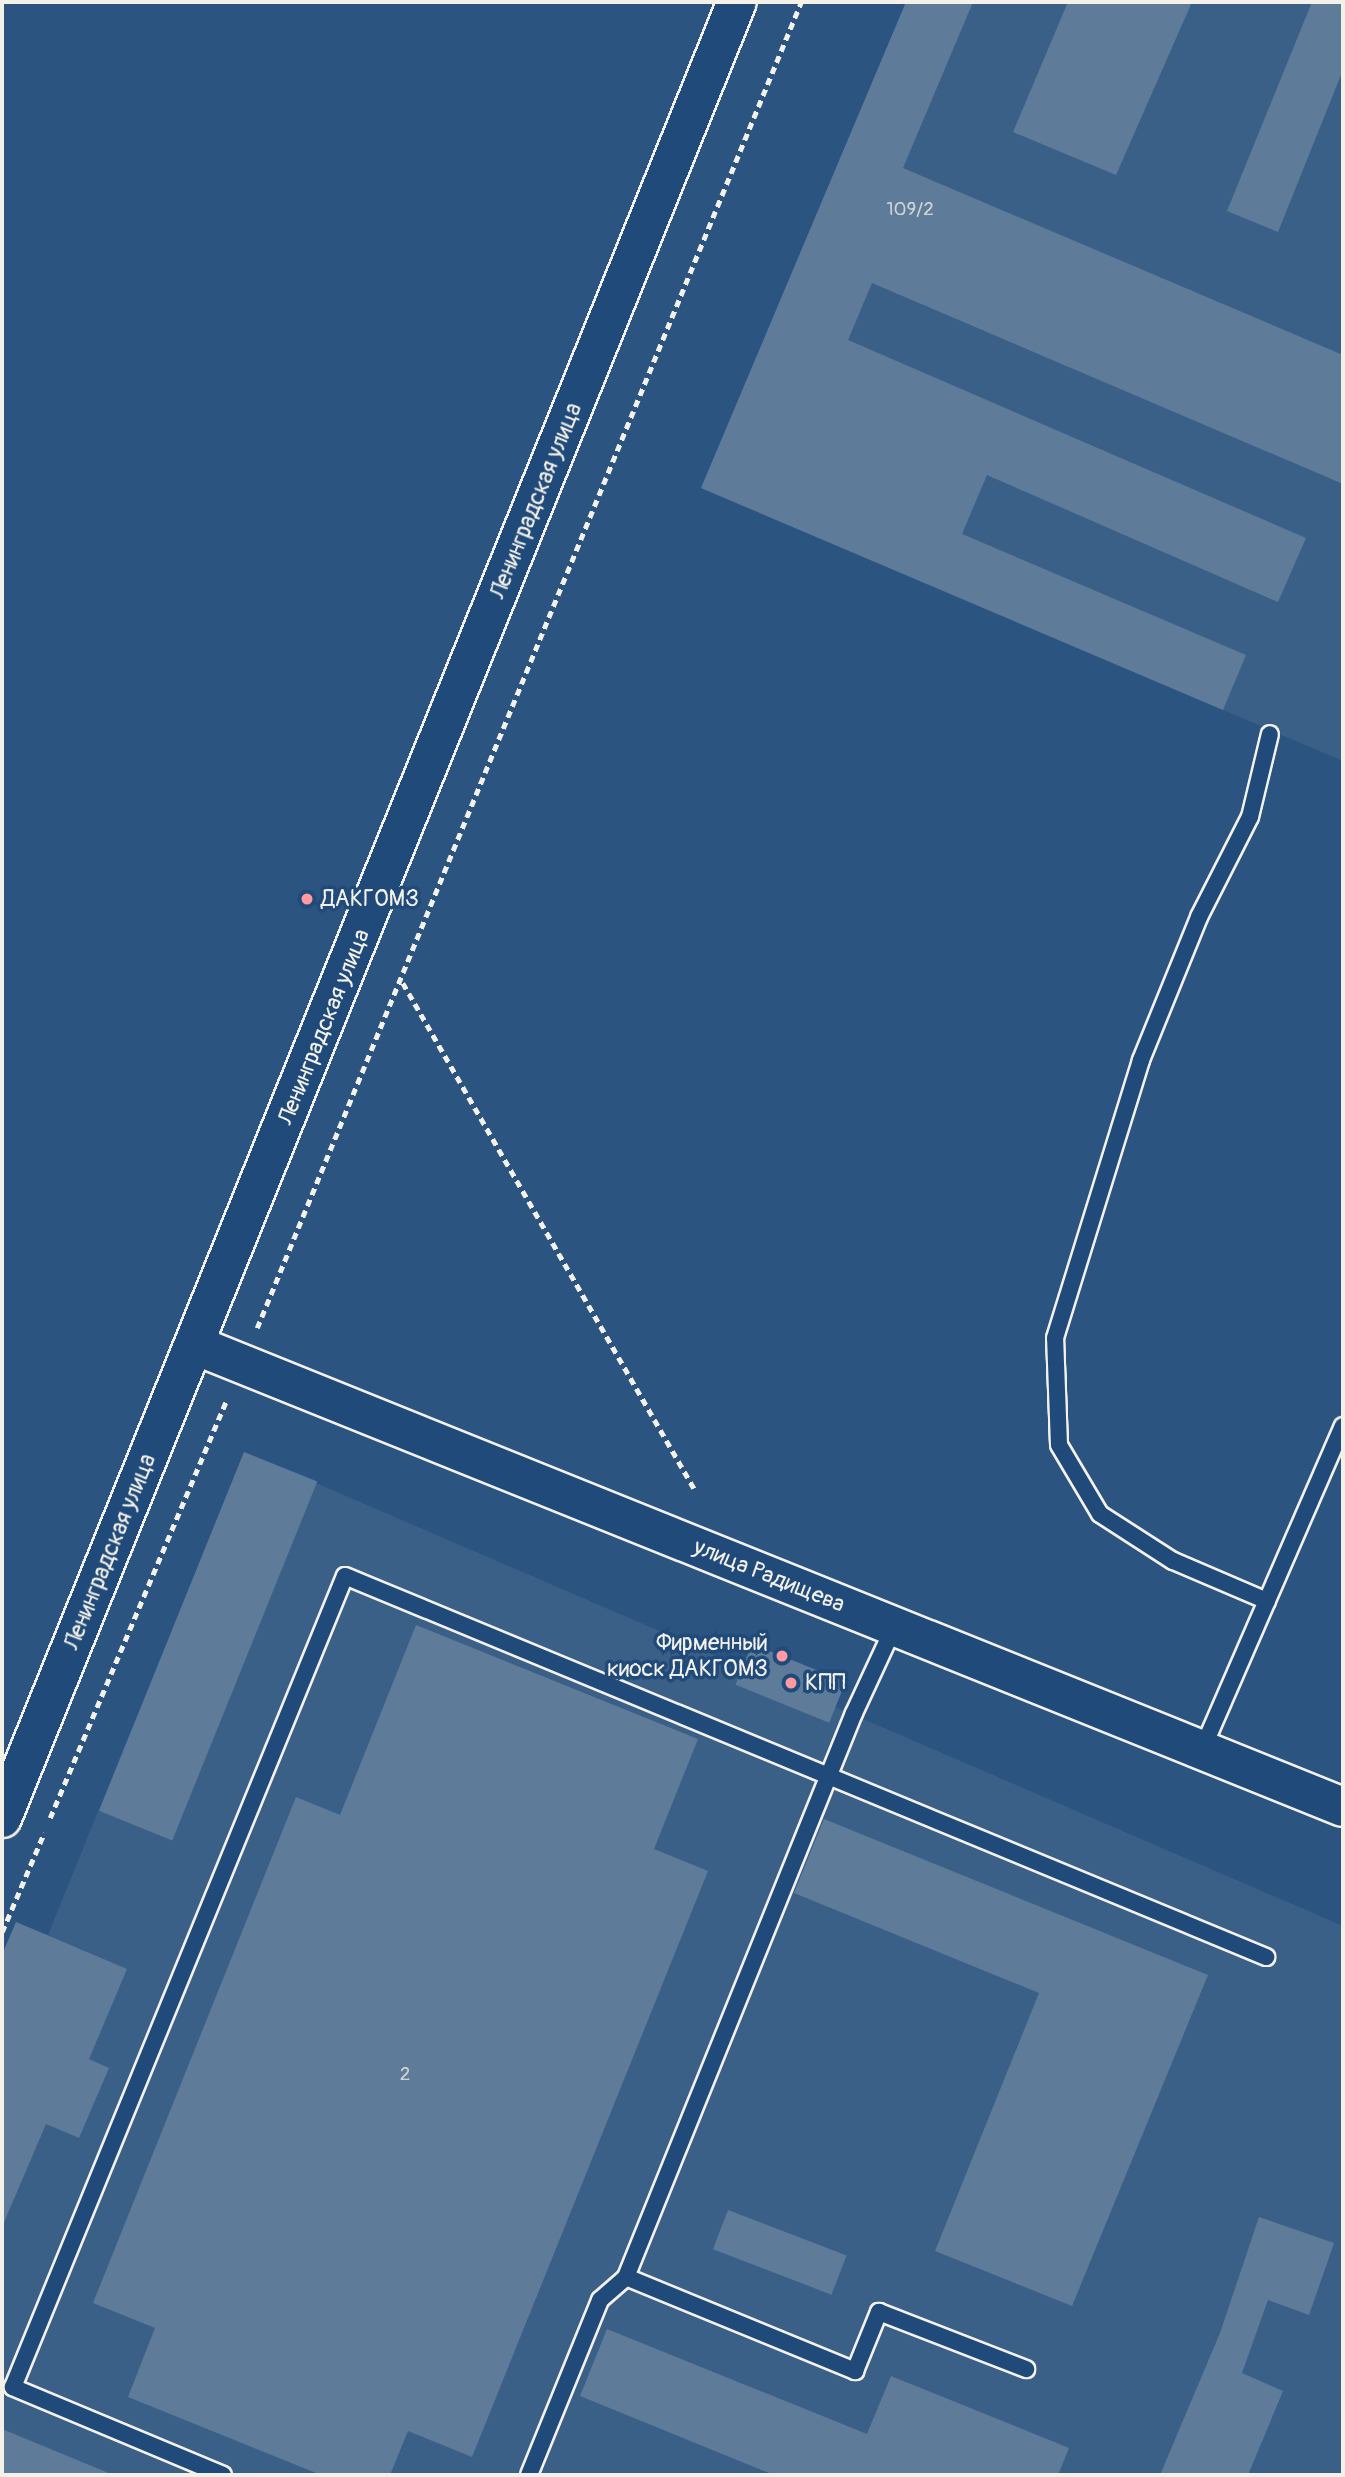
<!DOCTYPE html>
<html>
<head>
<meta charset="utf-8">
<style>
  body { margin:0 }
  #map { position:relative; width:1345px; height:2477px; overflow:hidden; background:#2c5481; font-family:Pangolin,sans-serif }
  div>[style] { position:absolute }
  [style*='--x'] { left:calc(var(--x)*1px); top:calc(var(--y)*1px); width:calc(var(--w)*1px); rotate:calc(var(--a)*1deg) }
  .built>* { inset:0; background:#3b6088 }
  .building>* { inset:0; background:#5e7b9a; transform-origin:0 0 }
  .path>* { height:4.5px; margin-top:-2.25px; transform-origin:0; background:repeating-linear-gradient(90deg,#f4f1e8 0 7px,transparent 0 12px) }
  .roads { filter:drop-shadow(2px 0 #f4f1e8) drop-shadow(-2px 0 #f4f1e8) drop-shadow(0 2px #f4f1e8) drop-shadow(0 -2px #f4f1e8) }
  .lane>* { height:16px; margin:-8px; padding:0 8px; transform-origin:8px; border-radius:8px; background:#1f4a7a }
  .secondary>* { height:38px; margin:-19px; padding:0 19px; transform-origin:19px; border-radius:19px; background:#1f4a7a }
  .dots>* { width:19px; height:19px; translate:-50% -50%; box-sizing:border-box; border:4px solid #1f4a7a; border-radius:50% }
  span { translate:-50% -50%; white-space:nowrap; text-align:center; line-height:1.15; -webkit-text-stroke:7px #1f4a7a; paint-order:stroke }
  .number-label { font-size:19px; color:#ced4d4 }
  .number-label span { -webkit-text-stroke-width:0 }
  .street-label { font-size:23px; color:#f4f1e8 }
  .poi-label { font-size:23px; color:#f4f1e8 }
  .left { translate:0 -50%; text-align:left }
  .right { translate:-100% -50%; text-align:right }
  .frame { position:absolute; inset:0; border:4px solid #f4f1e8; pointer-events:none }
</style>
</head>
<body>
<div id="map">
  <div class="built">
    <div style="clip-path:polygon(906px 2px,1343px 2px,1343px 761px,701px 488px)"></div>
    <div style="clip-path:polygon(244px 1452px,1343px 1926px,1343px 2475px,2px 2475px,2px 1955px,16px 1922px,48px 1935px)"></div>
  </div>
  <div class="building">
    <div style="clip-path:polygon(906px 2px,973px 2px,903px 168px,1343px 355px,1343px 484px,872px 283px,848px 340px,1306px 538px,1278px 602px,987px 475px,962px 534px,1246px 655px,1223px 710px,701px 488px)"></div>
    <div style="clip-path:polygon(1068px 2px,1192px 2px,1116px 175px,1013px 132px)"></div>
    <div style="clip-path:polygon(1312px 2px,1343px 2px,1343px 70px,1278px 232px,1227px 211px)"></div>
    <div style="left:244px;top:1452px;width:79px;height:387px;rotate:22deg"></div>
    <div style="clip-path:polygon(416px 1625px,698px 1739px,654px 1849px,708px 1871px,472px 2457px,408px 2431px,390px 2475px,321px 2475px,128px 2397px,155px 2328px,93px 2303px,296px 1797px,340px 1815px)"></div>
    <div style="left:752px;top:1644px;width:101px;height:44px;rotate:22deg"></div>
    <div style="clip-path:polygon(824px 1819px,1208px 1975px,1072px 2306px,935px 2251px,1039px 1993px,794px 1893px)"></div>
    <div style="clip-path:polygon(16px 1922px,127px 1969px,89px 2059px,109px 2068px,79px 2138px,46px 2124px,2px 2227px,2px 1955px)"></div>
    <div style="left:728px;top:2210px;width:127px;height:42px;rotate:21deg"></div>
    <div style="clip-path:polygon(1259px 2217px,1334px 2243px,1309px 2315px,1268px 2300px,1242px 2373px,1283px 2391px,1248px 2475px,1160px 2475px,1220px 2333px)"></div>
    <div style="clip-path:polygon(607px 2329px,867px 2434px,891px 2376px,1069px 2448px,1058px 2475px,774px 2475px,580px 2396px)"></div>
    <div style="clip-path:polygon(2px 2429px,111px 2474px,111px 2475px,2px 2475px)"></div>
  </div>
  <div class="path">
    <div style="--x:403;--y:983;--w:585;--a:60.06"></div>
    <div style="--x:257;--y:1328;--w:1433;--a:-67.69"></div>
    <div style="--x:50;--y:1818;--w:453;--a:-67.1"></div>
    <div style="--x:2;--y:1932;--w:108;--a:-67"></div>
  </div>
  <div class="roads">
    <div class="lane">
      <div style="--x:1267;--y:1601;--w:102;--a:-156.9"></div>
      <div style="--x:1173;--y:1561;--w:87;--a:-147.2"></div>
      <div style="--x:1100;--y:1514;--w:80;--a:-120.7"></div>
      <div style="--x:1059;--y:1445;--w:107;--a:-92.1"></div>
      <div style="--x:1055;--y:1338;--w:291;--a:-72.8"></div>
      <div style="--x:1141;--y:1060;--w:154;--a:-67.9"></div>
      <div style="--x:1199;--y:917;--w:112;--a:-63"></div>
      <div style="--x:1250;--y:817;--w:85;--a:-76.5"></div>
      <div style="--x:894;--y:1627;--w:95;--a:114.9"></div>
      <div style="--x:854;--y:1713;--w:608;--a:112.01"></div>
      <div style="--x:626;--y:2277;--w:248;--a:22.3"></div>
      <div style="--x:855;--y:2371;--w:64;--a:-67.9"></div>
      <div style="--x:879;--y:2312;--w:158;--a:21.2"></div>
      <div style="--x:1202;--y:1750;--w:353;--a:-66.5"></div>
      <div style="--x:223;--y:2475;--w:228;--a:-157.3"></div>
      <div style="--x:13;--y:2387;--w:876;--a:-67.74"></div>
      <div style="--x:345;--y:1576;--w:997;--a:22.47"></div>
      <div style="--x:529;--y:2475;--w:189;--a:-67.9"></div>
      <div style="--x:600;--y:2300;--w:35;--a:-41"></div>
    </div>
    <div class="secondary">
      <div style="--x:195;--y:1345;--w:1237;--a:21.92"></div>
      <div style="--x:2;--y:1818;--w:1959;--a:-67.97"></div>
    </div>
  </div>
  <div class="dots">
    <div style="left:307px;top:899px;background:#ff9aa2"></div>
    <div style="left:782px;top:1656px;background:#ff9aa2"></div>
    <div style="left:791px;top:1683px;background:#ff9aa2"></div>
  </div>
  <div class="number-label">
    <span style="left:910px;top:210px">109/2</span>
    <span style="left:405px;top:2075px">2</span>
  </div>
  <div class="street-label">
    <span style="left:536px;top:501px;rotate:-68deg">Ленинградская улица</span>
    <span style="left:324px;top:1027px;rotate:-68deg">Ленинградская улица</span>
    <span style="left:110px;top:1552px;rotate:-68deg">Ленинградская улица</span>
    <span style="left:769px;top:1576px;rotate:22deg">улица Радищева</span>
  </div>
  <div class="poi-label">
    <span class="left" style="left:321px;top:899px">ДАКГОМЗ</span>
    <span class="right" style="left:768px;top:1656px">Фирменный<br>киоск ДАКГОМЗ</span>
    <span class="left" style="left:805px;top:1683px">КПП</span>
  </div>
  <div class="frame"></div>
</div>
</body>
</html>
